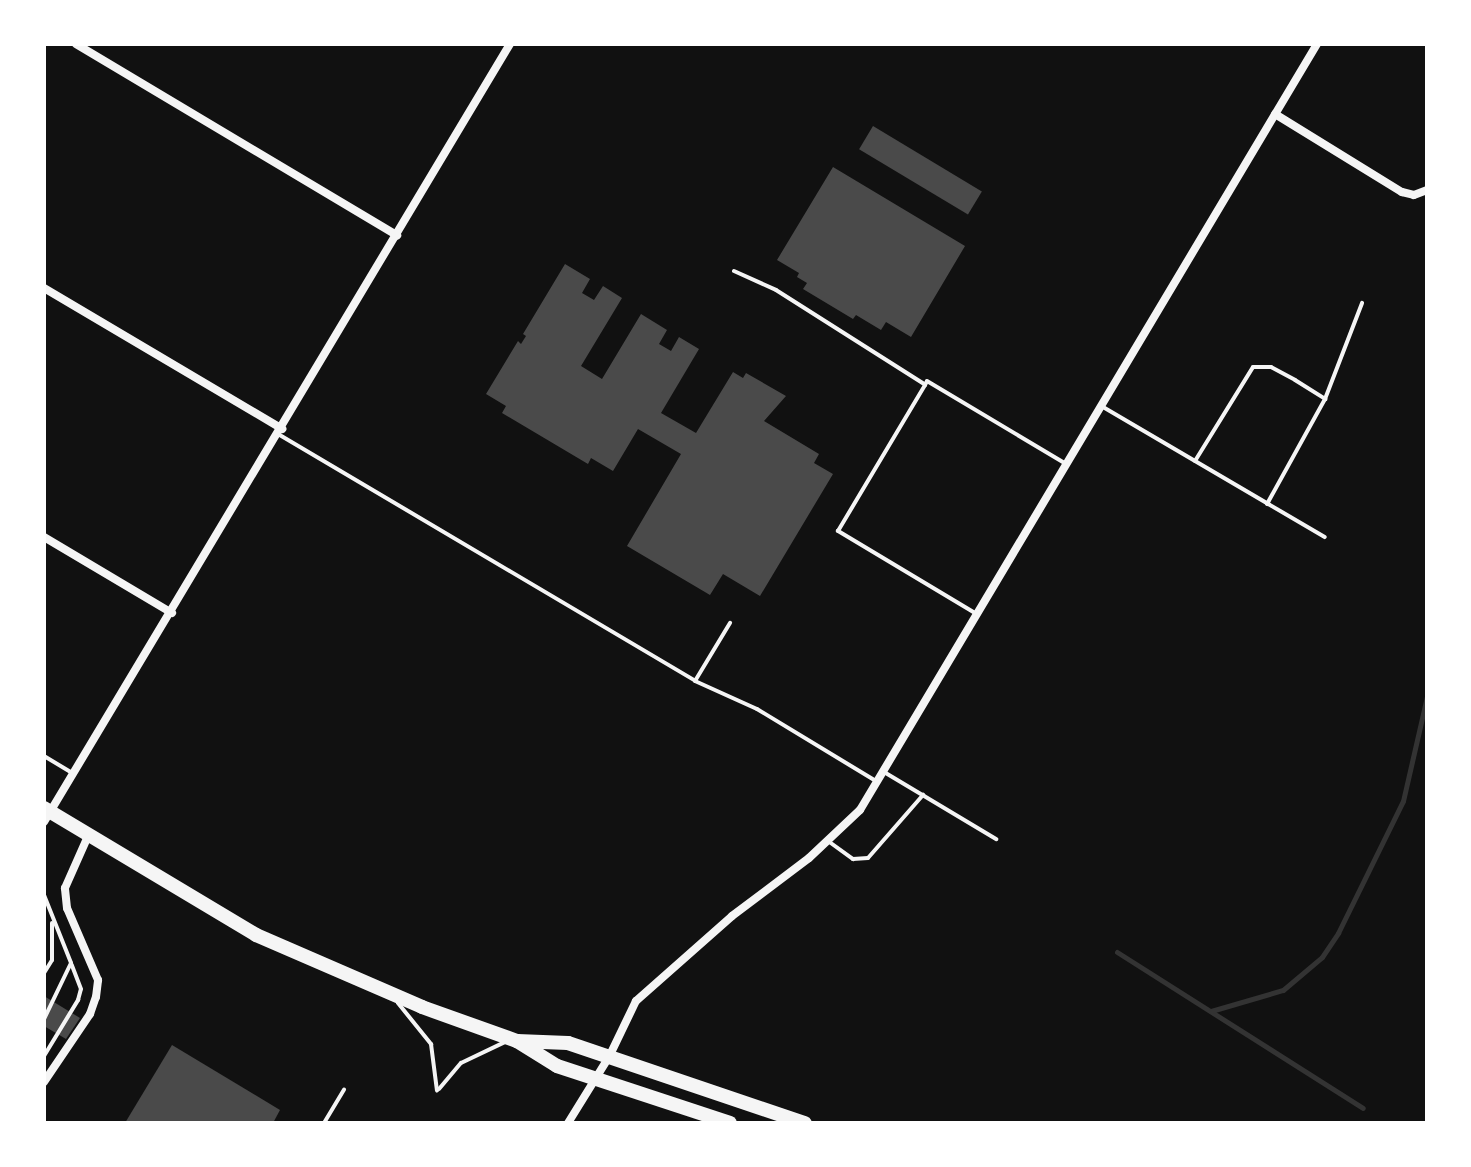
<!DOCTYPE html>
<html>
<head>
<meta charset="utf-8">
<style>
  body { margin:0 }
  #map { position:relative; width:1471px; height:1167px; overflow:hidden; background:#111; font-family:Manrope,sans-serif }
  div>[style] { position:absolute }
  [style*='--x'] { left:calc(var(--x)*1px); top:calc(var(--y)*1px); width:calc(var(--w)*1px); rotate:calc(var(--a)*1deg) }
  .stream>* { height:5px; margin:-2.5px; padding:0 2.5px; transform-origin:2.5px; border-radius:2.5px; background:#333 }
  .building>* { inset:0; background:#4a4a4a; transform-origin:0 0 }
  .service>* { height:4px; margin:-2px; padding:0 2px; transform-origin:2px; border-radius:2px; background:#f5f5f5 }
  .minor>* { height:8px; margin:-4px; padding:0 4px; transform-origin:4px; border-radius:4px; background:#f5f5f5 }
  .primary>* { height:14px; margin:-7px; padding:0 7px; transform-origin:7px; border-radius:7px; background:#f5f5f5 }
  span { translate:-50% -50%; white-space:nowrap; text-align:center; line-height:1.15; -webkit-text-stroke:8px #fff; paint-order:stroke }
  .frame { position:absolute; inset:0; border:46px solid #fff; pointer-events:none }
</style>
</head>
<body>
<div id="map">
  <div class="stream">
    <div style="--x:1117;--y:952;--w:291;--a:32.4"></div>
    <div style="--x:1211;--y:1011;--w:75;--a:-16.3"></div>
    <div style="--x:1283;--y:990;--w:51;--a:-40.2"></div>
    <div style="--x:1322;--y:957;--w:29;--a:-56"></div>
    <div style="--x:1338;--y:933;--w:147;--a:-63.8"></div>
    <div style="--x:1403;--y:801;--w:108;--a:-77.1"></div>
  </div>
  <div class="building">
    <div style="left:873px;top:126px;width:127px;height:27px;rotate:31deg"></div>
    <div style="clip-path:polygon(833px 167px,965px 246px,911px 337px,886px 322px,881px 330px,856px 315px,853px 319px,803px 289px,807px 283px,797px 277px,799px 273px,777px 260px)"></div>
    <div style="clip-path:polygon(565px 264px,590px 279px,582px 293px,594px 300px,603px 286px,622px 298px,581px 366px,602px 379px,641px 314px,667px 330px,659px 344px,671px 351px,679px 337px,699px 349px,661px 413px,696px 433px,733px 372px,743px 378px,746px 373px,786px 396px,764px 421px,819px 454px,814px 463px,833px 474px,760px 596px,723px 574px,710px 595px,627px 546px,681px 454px,638px 429px,613px 471px,591px 458px,588px 464px,502px 413px,506px 406px,486px 394px,518px 341px,521px 344px,526px 336px,523px 334px)"></div>
    <div style="clip-path:polygon(44px 996px,80px 1018px,66px 1039px,44px 1026px)"></div>
    <div style="clip-path:polygon(172px 1045px,280px 1110px,273px 1123px,125px 1123px)"></div>
  </div>
  <div class="service">
    <div style="--x:734;--y:271;--w:46;--a:24.3"></div>
    <div style="--x:776;--y:290;--w:175;--a:32.4"></div>
    <div style="--x:1325;--y:399;--w:103;--a:-68.9"></div>
    <div style="--x:1103;--y:407;--w:257;--a:30.4"></div>
    <div style="--x:278;--y:434;--w:485;--a:30.6"></div>
    <div style="--x:695;--y:681;--w:68;--a:24.3"></div>
    <div style="--x:757;--y:709;--w:139;--a:31.2"></div>
    <div style="--x:1195;--y:461;--w:110;--a:-58.3"></div>
    <div style="--x:1253;--y:367;--w:18;--a:0"></div>
    <div style="--x:1271;--y:367;--w:27;--a:28"></div>
    <div style="--x:1295;--y:380;--w:36;--a:32"></div>
    <div style="--x:1325;--y:399;--w:120;--a:118.9"></div>
    <div style="--x:975;--y:613;--w:160;--a:-149.1"></div>
    <div style="--x:838;--y:531;--w:170;--a:-59.2"></div>
    <div style="--x:925;--y:385;--w:4;--a:-63"></div>
    <div style="--x:927;--y:381;--w:162;--a:30.8"></div>
    <div style="--x:695;--y:681;--w:68;--a:-58.9"></div>
    <div style="--x:44;--y:756;--w:33;--a:31"></div>
    <div style="--x:884;--y:772;--w:131;--a:30.9"></div>
    <div style="--x:828;--y:841;--w:31;--a:36"></div>
    <div style="--x:853;--y:859;--w:15;--a:-4"></div>
    <div style="--x:868;--y:858;--w:84;--a:-48.9"></div>
    <div style="--x:44;--y:895;--w:73;--a:68.3"></div>
    <div style="--x:71;--y:963;--w:62;--a:115.7"></div>
    <div style="--x:44;--y:973;--w:15;--a:-58"></div>
    <div style="--x:52;--y:960;--w:37;--a:-90"></div>
    <div style="--x:398;--y:1003;--w:53;--a:51.2"></div>
    <div style="--x:431;--y:1044;--w:47;--a:82.7"></div>
    <div style="--x:44;--y:1056;--w:66;--a:-58.7"></div>
    <div style="--x:78;--y:1000;--w:11;--a:-75"></div>
    <div style="--x:81;--y:989;--w:26;--a:-111"></div>
    <div style="--x:439;--y:1089;--w:34;--a:-50"></div>
    <div style="--x:461;--y:1063;--w:49;--a:-25.5"></div>
    <div style="--x:324;--y:1123;--w:39;--a:-59"></div>
  </div>
  <div class="minor">
    <div style="--x:76;--y:44;--w:374;--a:30.8"></div>
    <div style="--x:1275;--y:114;--w:149;--a:31.6"></div>
    <div style="--x:1402;--y:192;--w:12;--a:14"></div>
    <div style="--x:1414;--y:195;--w:14;--a:-21"></div>
    <div style="--x:44;--y:288;--w:277;--a:30.6"></div>
    <div style="--x:44;--y:537;--w:149;--a:30.7"></div>
    <div style="--x:44;--y:822;--w:907;--a:-59.08"></div>
    <div style="--x:44;--y:1082;--w:82;--a:-55.9"></div>
    <div style="--x:90;--y:1014;--w:18;--a:-71"></div>
    <div style="--x:96;--y:997;--w:17;--a:-83"></div>
    <div style="--x:98;--y:980;--w:78;--a:-113.3"></div>
    <div style="--x:67;--y:908;--w:20;--a:-96"></div>
    <div style="--x:65;--y:888;--w:57;--a:-66.1"></div>
    <div style="--x:568;--y:1123;--w:78;--a:-58.2"></div>
    <div style="--x:609;--y:1057;--w:62;--a:-64.3"></div>
    <div style="--x:636;--y:1001;--w:128;--a:-41.5"></div>
    <div style="--x:732;--y:916;--w:96;--a:-37"></div>
    <div style="--x:809;--y:858;--w:70;--a:-43.3"></div>
    <div style="--x:860;--y:810;--w:892;--a:-59.18"></div>
  </div>
  <div class="primary">
    <div style="--x:44;--y:808;--w:247;--a:30.9"></div>
    <div style="--x:256;--y:935;--w:181;--a:23.4"></div>
    <div style="--x:422;--y:1007;--w:101;--a:19.7"></div>
    <div style="--x:517;--y:1041;--w:47;--a:32"></div>
    <div style="--x:557;--y:1066;--w:182;--a:18.2"></div>
    <div style="--x:517;--y:1041;--w:51;--a:2.2"></div>
    <div style="--x:568;--y:1043;--w:250;--a:18.7"></div>
  </div>
  <div class="frame"></div>
</div>
</body>
</html>
